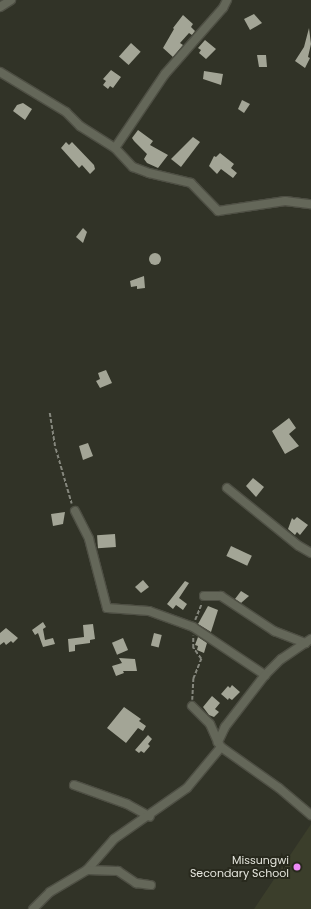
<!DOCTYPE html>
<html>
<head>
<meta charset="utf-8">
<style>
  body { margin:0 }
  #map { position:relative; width:311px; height:909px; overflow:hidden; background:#313327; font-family:Poppins,sans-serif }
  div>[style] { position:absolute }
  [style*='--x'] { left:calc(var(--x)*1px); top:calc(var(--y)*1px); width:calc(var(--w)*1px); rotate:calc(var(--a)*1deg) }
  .built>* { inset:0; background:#3b3e2b }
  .building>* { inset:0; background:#a3a596; transform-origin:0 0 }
  .round { border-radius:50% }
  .path>* { height:1.5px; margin-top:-0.75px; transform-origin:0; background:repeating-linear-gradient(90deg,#85877d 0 4px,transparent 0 6px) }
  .roads { filter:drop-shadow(1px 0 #4e4f44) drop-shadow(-1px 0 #4e4f44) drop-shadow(0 1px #4e4f44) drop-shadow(0 -1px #4e4f44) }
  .minor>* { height:8px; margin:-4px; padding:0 4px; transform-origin:4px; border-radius:4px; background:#646759 }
  .dots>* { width:11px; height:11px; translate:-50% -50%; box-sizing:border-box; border:2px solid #28291d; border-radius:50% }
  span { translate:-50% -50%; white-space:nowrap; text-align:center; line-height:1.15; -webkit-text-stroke:4px #28291d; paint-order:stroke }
  .poi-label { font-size:11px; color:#e3e4dc }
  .right { translate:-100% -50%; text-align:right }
</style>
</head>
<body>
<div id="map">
  <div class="built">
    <div style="clip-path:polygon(311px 824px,311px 909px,254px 909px)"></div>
  </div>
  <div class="building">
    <div style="clip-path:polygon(254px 14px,262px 23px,250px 30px,244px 19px)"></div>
    <div style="clip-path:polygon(183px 15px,193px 24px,191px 27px,195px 31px,192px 35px,189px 33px,180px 43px,183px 45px,173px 57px,163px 48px,174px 29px,173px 28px)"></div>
    <div style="clip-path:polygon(309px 28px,311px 44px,308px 57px,310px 58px,305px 68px,295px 61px,304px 47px)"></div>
    <div style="clip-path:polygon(205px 40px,216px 49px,206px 59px,199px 53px,201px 50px,198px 48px)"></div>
    <div style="left:131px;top:43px;width:13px;height:18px;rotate:42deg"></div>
    <div style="clip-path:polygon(257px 55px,266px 55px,267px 67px,259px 67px)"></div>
    <div style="clip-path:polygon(111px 70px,121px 77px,113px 88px,110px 86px,108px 89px,103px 85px,106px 81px,103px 79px)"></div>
    <div style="clip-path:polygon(204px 71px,223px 74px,221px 85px,203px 79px)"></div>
    <div style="clip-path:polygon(242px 100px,250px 104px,244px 113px,238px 109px)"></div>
    <div style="clip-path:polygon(23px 103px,32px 109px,25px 120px,13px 111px,17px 105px)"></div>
    <div style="clip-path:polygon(138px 130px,153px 141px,150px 145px,168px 155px,158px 168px,147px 163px,144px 159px,147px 154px,134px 141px,132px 138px)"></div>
    <div style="clip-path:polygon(193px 137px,200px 142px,181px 167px,171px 159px)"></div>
    <div style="clip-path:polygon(66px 142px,69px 145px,72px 142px,94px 165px,95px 169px,90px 174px,82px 165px,79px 168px,61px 148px)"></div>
    <div style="clip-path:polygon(220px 153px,234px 164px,231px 168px,237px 173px,233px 178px,221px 169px,217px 174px,209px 166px,214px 156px,216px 157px)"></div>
    <div style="clip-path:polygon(83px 228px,87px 232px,83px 243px,76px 237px)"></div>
    <div class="round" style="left:149px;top:253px;width:12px;height:12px"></div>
    <div style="clip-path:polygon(144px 276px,145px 288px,137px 289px,137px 286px,131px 287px,130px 281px)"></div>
    <div style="clip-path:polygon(106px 370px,112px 383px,100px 388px,96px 381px,100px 379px,98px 373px)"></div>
    <div style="clip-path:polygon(289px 418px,296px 428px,289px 434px,299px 446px,285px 454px,272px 431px)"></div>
    <div style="clip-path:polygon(88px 443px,93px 456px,83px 460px,79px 446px)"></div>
    <div style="clip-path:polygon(253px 478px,264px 487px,256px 497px,246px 486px)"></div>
    <div style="clip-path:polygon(65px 512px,63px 524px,53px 526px,51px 514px)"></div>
    <div style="clip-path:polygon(297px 517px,308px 525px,300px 535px,297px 532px,295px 535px,288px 529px,292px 518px,294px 520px)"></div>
    <div style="left:115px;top:534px;width:13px;height:18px;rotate:86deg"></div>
    <div style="left:231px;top:546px;width:23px;height:11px;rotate:25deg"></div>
    <div style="clip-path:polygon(143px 580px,149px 587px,141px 593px,135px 587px)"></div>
    <div style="clip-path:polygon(185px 581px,189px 583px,179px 598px,187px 604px,183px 610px,176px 605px,173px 609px,167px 604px)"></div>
    <div style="clip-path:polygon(241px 591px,249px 596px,241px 603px,235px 599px)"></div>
    <div style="clip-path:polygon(208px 606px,218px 610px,211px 632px,198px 624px)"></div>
    <div style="clip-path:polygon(43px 622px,46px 627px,43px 629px,45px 640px,53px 638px,55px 644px,43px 647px,38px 633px,35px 635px,32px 630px)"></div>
    <div style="clip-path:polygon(93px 624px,95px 639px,90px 640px,90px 643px,75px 645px,75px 651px,69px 652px,68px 639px,84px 637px,83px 625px)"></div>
    <div style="clip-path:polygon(6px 628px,18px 638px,13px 643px,11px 641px,6px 645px,4px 642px,0 645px,0 633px)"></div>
    <div style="left:154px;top:633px;width:8px;height:13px;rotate:14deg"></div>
    <div style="clip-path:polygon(198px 637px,207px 643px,204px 653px,197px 650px,198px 646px,195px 645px)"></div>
    <div style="left:123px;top:638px;width:13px;height:12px;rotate:67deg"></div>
    <div style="clip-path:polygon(119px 658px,135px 659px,137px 671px,123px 671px,124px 673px,116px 676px,112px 666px,122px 663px)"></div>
    <div style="clip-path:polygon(232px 685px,240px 692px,232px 700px,229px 698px,228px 700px,221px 694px,228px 686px,230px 688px)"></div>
    <div style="clip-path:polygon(212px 696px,220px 703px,215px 709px,219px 712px,214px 717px,209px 715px,203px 707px)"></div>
    <div style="clip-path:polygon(124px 707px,141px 719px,139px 721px,146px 726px,143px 731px,138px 728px,126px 743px,107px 728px)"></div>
    <div style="clip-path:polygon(148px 735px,152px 739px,148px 744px,150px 746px,144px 753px,141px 751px,139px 753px,135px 750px)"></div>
  </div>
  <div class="path">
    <div style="--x:50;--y:413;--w:36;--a:81"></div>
    <div style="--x:56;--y:449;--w:57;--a:73.8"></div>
    <div style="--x:195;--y:620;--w:18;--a:-68"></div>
    <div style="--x:192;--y:700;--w:21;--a:-87"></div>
    <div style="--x:193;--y:679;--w:22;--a:-68"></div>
    <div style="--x:201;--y:659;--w:14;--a:-126"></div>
    <div style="--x:193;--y:648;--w:12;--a:-90"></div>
  </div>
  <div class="roads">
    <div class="minor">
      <div style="--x:0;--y:7;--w:13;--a:-32"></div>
      <div style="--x:0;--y:72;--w:77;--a:31.2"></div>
      <div style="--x:66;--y:112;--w:20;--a:45"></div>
      <div style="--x:80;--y:126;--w:41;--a:32.2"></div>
      <div style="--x:115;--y:148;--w:26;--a:47"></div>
      <div style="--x:133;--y:167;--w:17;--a:21"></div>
      <div style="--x:149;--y:173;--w:43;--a:13.4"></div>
      <div style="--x:191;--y:183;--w:39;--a:46"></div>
      <div style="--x:218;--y:211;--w:68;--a:-8.5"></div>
      <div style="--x:285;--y:201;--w:26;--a:7"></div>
      <div style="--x:115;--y:148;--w:89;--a:-56"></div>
      <div style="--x:165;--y:74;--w:88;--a:-48.7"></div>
      <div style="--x:223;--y:8;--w:9;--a:-63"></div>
      <div style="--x:227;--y:488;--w:92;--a:38.9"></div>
      <div style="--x:299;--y:546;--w:14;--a:30"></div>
      <div style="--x:75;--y:511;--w:31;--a:63"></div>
      <div style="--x:89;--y:539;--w:71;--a:75.4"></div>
      <div style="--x:107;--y:608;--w:42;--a:4.1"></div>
      <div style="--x:149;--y:611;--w:47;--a:20"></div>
      <div style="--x:193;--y:627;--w:87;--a:33.7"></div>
      <div style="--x:204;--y:596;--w:17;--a:0"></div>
      <div style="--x:221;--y:596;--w:64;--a:33.4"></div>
      <div style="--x:274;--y:631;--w:34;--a:21"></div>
      <div style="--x:311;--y:639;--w:36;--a:146"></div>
      <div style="--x:281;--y:659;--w:23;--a:135"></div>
      <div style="--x:265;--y:675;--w:66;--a:127.6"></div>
      <div style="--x:225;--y:727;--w:17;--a:115"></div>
      <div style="--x:218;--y:742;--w:6;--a:59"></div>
      <div style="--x:221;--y:747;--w:71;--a:35.3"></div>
      <div style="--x:279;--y:788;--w:42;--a:40.2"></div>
      <div style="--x:192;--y:706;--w:25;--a:45"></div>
      <div style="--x:210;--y:724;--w:20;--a:66"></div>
      <div style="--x:74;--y:785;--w:56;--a:19.7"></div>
      <div style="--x:127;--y:804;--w:26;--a:29"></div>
      <div style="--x:87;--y:870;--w:41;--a:-48.9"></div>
      <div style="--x:114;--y:839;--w:89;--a:-34.9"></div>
      <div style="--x:187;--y:788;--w:53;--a:-50.3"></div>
      <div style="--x:33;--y:909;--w:24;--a:-45"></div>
      <div style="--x:50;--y:892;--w:43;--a:-30.7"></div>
      <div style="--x:87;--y:870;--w:31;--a:2"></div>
      <div style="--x:118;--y:871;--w:22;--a:34"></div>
      <div style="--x:136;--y:883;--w:15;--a:8"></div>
    </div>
  </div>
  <div class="dots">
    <div style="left:297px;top:867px;background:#ef8bf7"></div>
  </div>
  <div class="poi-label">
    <span class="right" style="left:289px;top:867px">Missungwi<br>Secondary School</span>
  </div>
</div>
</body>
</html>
